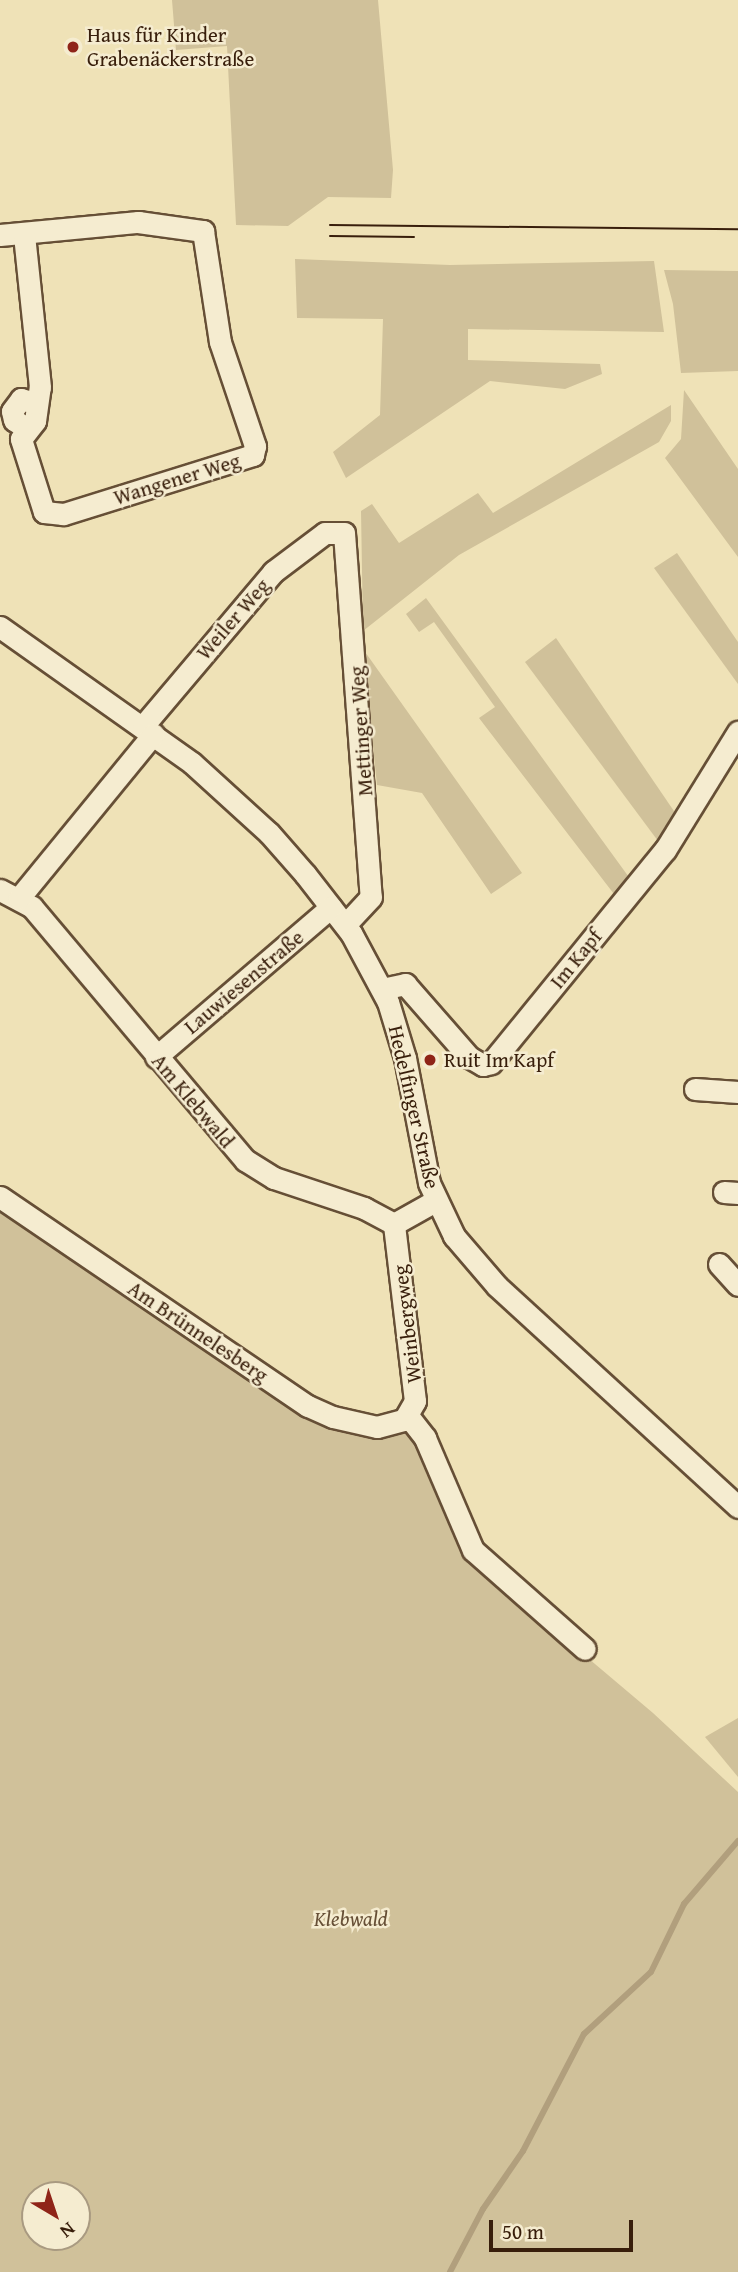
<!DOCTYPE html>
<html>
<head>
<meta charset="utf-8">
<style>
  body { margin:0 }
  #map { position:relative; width:738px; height:2272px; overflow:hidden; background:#efe2b7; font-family:"Gentium Book Plus",serif }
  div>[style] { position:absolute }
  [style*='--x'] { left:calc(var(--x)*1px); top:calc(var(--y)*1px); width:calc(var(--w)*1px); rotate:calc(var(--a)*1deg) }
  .green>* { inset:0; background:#d0c19a }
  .stream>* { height:6px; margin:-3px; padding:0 3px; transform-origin:3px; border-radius:3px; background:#b19f7d }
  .roads { filter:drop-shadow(2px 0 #664f36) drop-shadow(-2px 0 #664f36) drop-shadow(0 2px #664f36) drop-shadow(0 -2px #664f36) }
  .minor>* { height:21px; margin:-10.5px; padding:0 10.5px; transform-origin:10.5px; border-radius:10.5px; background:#f5ecd0 }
  .tram>* { height:2px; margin:-1px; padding:0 1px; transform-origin:1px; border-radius:1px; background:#381e0b }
  .dots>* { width:19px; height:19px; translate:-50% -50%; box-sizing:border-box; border:4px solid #f5ecd0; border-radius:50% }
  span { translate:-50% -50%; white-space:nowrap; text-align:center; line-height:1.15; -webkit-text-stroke:5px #f5ecd0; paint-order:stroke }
  .poi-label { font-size:21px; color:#381e0b }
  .left { translate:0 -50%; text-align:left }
  .street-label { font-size:21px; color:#381e0b }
  .park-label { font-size:21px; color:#664f36; font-style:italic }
  .north { position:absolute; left:21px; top:2181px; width:70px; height:70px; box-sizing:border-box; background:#f5ecd0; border:2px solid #a99a81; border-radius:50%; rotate:141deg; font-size:19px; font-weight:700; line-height:28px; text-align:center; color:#381e0b }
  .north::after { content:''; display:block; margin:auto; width:24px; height:32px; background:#8f2418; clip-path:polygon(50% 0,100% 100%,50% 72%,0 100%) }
  .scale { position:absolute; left:489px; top:2220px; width:144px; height:32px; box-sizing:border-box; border:4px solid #381e0b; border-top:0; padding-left:9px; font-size:21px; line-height:24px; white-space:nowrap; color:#381e0b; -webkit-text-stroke:5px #f5ecd0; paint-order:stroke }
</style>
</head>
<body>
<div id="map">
  <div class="green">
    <div style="clip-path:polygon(172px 0,378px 0,393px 170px,391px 198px,328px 197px,288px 226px,236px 225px,227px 46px,176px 50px)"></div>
    <div style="clip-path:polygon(295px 259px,450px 265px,654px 261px,664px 332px,468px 329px,468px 360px,600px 364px,602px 374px,565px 389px,490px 381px,346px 478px,333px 452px,380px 415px,383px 319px,297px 318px)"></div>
    <div style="clip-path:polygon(664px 270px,738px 271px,738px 371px,681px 373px,673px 304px)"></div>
    <div style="clip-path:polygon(684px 390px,738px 469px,738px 557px,665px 458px,681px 439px)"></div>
    <div style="clip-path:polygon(671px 405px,671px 421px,659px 442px,459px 555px,363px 631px,361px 511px,372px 504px,399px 543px,478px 493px,493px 513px)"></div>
    <div style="clip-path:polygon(677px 553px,738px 642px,738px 684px,654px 568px)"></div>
    <div style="clip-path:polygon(426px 598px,631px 880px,617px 898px,479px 718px,495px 707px,434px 622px,419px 632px,406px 614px)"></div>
    <div style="clip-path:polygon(556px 638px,678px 817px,661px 845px,525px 662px)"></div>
    <div style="clip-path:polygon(363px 649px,522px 873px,491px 894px,422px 793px,377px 785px)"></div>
    <div style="clip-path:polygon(evenodd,0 1206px,310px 1416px,410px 1433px,505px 1588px,653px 1713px,738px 1792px,738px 2272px,0 2272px,0 1206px,35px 2195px,77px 2195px,77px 2237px,35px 2237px,35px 2195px)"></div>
    <div style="clip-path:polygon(738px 1718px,738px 1777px,705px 1737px)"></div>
  </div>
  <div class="stream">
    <div style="--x:450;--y:2272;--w:71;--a:-62.4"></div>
    <div style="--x:483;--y:2209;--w:70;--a:-55.4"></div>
    <div style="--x:523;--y:2151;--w:132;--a:-62.5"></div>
    <div style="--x:584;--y:2034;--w:91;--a:-42.8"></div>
    <div style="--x:651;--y:1972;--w:76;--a:-64.1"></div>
    <div style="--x:684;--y:1904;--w:83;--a:-49.4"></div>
  </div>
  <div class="roads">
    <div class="minor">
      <div style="--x:0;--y:235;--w:139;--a:-5.4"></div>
      <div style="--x:138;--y:222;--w:66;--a:7.9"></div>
      <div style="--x:203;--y:231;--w:112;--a:81.3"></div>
      <div style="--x:220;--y:342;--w:110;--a:71.4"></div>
      <div style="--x:255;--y:446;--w:9;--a:103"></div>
      <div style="--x:253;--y:455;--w:199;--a:162.7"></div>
      <div style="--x:63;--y:514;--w:19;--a:-174"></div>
      <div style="--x:44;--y:512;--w:77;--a:-107.5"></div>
      <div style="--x:21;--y:439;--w:23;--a:-52"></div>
      <div style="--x:35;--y:421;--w:34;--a:-82"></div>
      <div style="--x:40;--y:387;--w:154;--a:-96"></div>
      <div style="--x:26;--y:428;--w:14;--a:-146"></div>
      <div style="--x:14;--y:420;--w:9;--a:-103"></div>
      <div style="--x:12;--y:411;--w:15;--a:-53"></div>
      <div style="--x:21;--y:399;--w:15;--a:16"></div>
      <div style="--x:0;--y:627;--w:235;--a:35.3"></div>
      <div style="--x:192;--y:763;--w:104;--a:42.3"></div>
      <div style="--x:269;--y:833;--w:55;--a:48.7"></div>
      <div style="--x:305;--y:874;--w:75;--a:52.1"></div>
      <div style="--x:351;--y:933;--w:78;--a:61.8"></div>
      <div style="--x:388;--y:1002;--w:59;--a:73.1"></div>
      <div style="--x:405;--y:1058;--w:127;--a:79.1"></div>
      <div style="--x:429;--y:1183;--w:59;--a:64.7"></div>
      <div style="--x:454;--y:1236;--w:66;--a:49.3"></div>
      <div style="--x:497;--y:1286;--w:327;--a:42.5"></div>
      <div style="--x:143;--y:726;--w:202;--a:-49.8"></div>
      <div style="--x:273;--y:572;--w:65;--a:-36.9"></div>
      <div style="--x:325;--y:533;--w:19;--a:0"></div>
      <div style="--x:344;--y:533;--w:365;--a:85.8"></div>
      <div style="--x:371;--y:897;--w:38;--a:133"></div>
      <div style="--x:0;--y:890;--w:36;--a:28"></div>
      <div style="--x:32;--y:907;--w:331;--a:49.9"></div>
      <div style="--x:245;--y:1160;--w:34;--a:32"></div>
      <div style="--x:274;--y:1178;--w:95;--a:18.4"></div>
      <div style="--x:364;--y:1208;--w:34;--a:28"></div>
      <div style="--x:394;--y:1224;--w:47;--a:-29.3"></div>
      <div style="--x:19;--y:898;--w:212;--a:-50.7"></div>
      <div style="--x:382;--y:989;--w:24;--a:-12"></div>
      <div style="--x:405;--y:984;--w:97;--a:48.8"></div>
      <div style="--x:469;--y:1057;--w:16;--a:30"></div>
      <div style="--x:483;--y:1065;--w:8;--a:-14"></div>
      <div style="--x:491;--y:1063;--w:275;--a:-50.8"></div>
      <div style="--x:665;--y:850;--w:139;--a:-58.3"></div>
      <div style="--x:156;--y:1057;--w:230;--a:-40.6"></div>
      <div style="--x:695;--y:1089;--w:43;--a:4"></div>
      <div style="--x:724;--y:1192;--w:14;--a:4"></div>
      <div style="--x:0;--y:1197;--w:372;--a:34.2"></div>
      <div style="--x:308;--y:1406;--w:27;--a:24"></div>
      <div style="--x:333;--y:1417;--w:45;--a:12.8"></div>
      <div style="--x:377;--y:1427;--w:28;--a:-15"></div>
      <div style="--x:404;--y:1420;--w:22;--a:-60"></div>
      <div style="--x:415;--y:1401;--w:178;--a:-96.8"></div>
      <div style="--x:719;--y:1264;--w:28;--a:48"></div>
      <div style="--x:408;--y:1416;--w:28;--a:52"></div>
      <div style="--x:425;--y:1438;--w:122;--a:66.8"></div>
      <div style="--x:473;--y:1550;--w:149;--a:41.5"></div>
    </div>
  </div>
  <div class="tram">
    <div style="--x:330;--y:225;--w:408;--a:0.6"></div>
    <div style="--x:330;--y:236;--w:84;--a:0.7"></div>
  </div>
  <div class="dots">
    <div style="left:73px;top:47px;background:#8f2418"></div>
    <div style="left:430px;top:1060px;background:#8f2418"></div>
  </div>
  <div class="poi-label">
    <span class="left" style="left:87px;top:47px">Haus für Kinder<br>Grabenäckerstraße</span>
    <span class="left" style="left:444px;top:1060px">Ruit Im Kapf</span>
  </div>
  <div class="street-label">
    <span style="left:177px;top:479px;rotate:-17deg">Wangener Weg</span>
    <span style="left:233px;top:619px;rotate:-49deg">Weiler Weg</span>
    <span style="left:361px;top:731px;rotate:-94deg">Mettinger Weg</span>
    <span style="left:576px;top:959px;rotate:-51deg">Im Kapf</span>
    <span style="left:244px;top:982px;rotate:-40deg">Lauwiesenstraße</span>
    <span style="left:193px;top:1101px;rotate:50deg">Am Klebwald</span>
    <span style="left:414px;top:1107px;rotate:77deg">Hedelfinger Straße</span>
    <span style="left:407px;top:1324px;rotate:-97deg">Weinbergweg</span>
    <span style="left:198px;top:1332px;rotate:34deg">Am Brünnelesberg</span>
  </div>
  <div class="park-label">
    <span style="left:351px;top:1919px">Klebwald</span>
  </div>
  <div class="north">N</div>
  <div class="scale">50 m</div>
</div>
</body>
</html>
